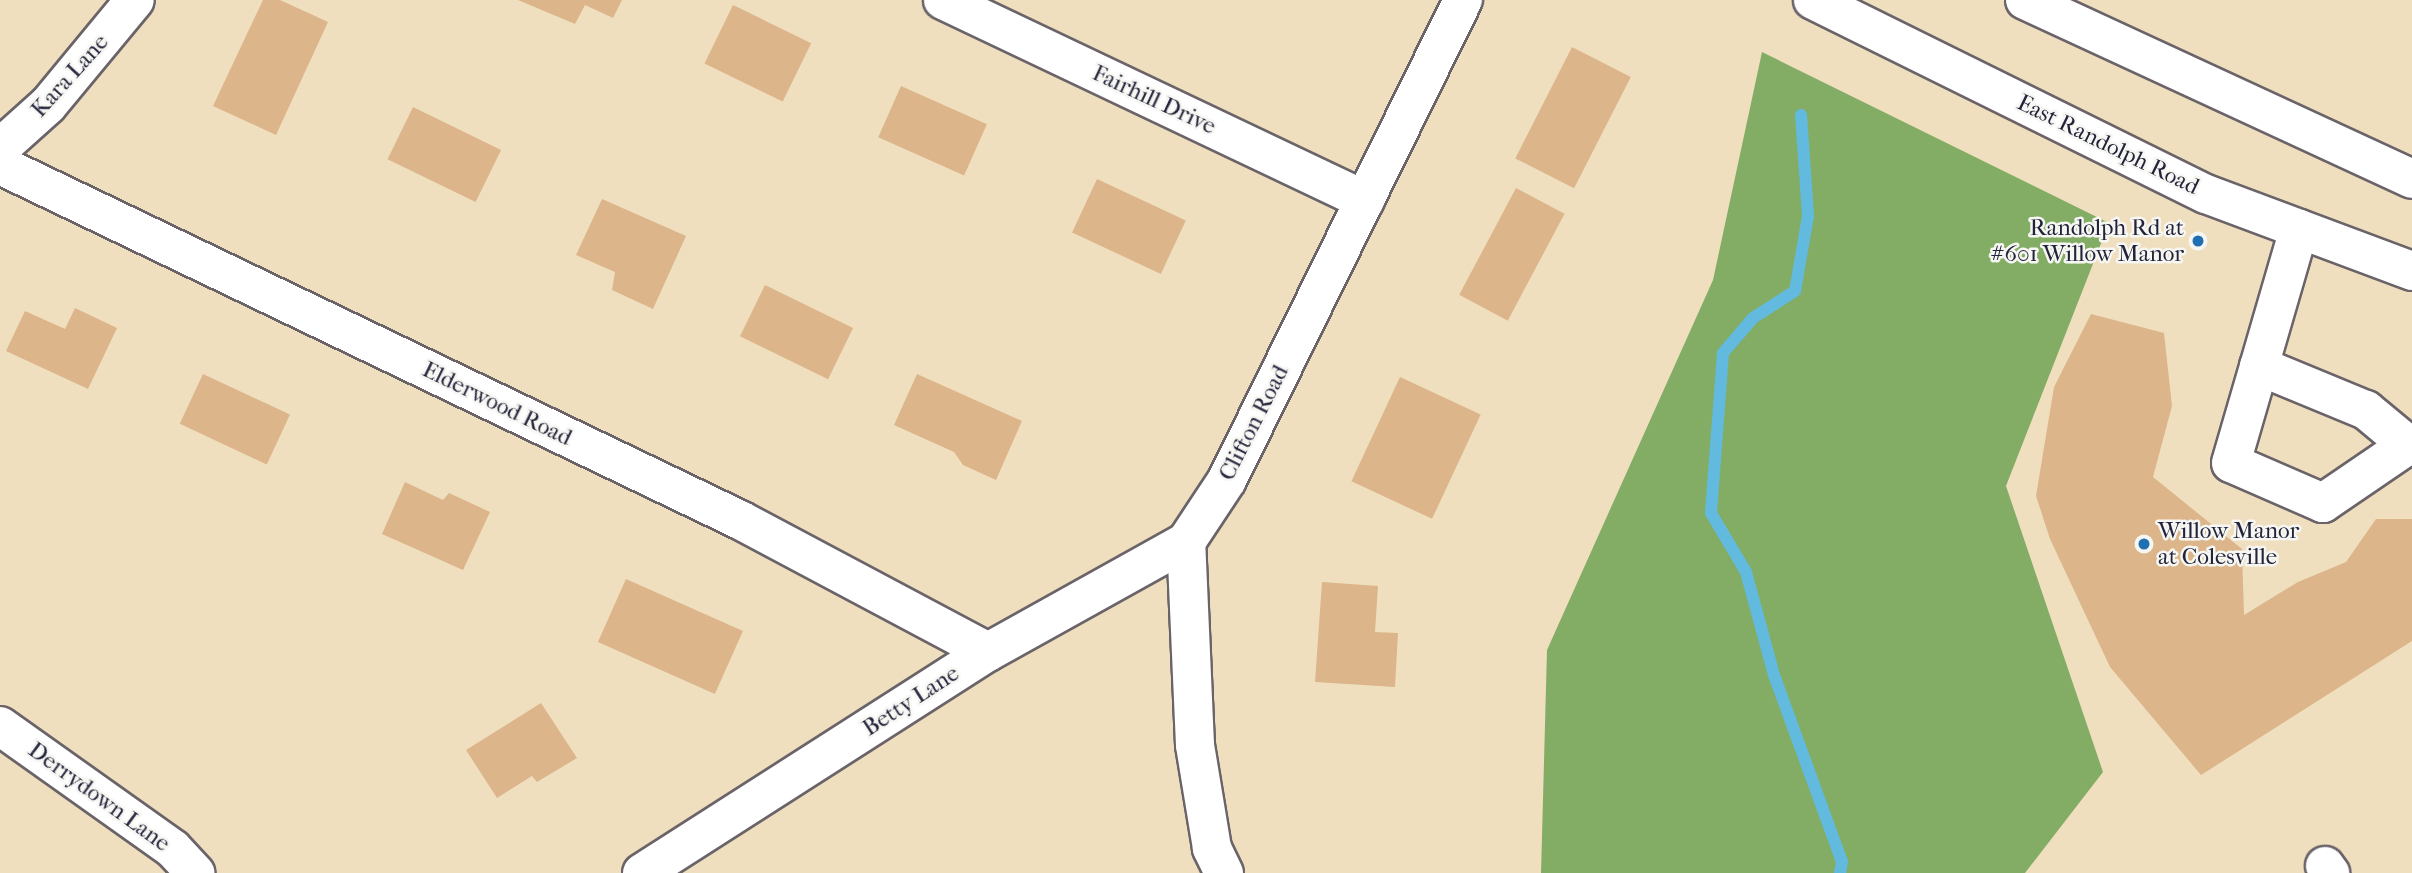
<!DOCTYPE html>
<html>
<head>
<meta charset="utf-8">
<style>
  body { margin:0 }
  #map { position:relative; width:2412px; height:873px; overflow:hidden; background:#f0dfbf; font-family:"IM FELL French Canon",serif }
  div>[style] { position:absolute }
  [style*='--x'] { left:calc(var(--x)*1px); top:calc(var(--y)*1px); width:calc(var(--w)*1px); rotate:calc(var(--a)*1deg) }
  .forest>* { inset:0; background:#83ad65 }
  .stream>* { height:12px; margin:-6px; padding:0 6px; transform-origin:6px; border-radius:6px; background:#62badf }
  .building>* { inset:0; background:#dcb58a; transform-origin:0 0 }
  .roads { filter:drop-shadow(2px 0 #6a6469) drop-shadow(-2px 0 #6a6469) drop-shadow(0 2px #6a6469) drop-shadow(0 -2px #6a6469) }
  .minor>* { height:38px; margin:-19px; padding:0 19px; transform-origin:19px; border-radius:19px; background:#fff }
  .major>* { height:38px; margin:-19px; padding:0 19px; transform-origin:19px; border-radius:19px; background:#fff }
  .dots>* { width:19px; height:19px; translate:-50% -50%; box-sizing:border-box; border:4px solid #f6f6f2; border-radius:50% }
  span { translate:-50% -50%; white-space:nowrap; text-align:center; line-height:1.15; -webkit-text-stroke:5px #f6f6f2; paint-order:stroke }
  .street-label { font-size:23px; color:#22223b }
  .poi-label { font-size:23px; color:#22223b }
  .right { translate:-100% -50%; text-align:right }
  .left { translate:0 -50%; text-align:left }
</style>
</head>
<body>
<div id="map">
  <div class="forest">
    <div style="clip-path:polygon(1762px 52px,2109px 223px,2006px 486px,2103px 772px,2025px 873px,1541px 873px,1547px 650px,1713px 280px)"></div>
  </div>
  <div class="stream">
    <div style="--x:1801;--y:115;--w:101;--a:86"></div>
    <div style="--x:1808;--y:216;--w:76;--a:99.8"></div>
    <div style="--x:1795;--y:291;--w:50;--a:147.3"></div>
    <div style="--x:1753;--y:318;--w:46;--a:130.6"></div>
    <div style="--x:1723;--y:353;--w:160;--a:94.3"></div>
    <div style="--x:1711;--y:513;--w:69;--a:59.3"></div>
    <div style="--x:1746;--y:572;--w:107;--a:74.8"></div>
    <div style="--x:1774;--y:675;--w:199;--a:70"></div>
    <div style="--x:1842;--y:862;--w:11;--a:100"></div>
  </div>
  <div class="building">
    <div style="clip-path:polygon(263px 0,280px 0,328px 22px,276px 135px,213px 106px)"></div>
    <div style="clip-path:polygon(518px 0,622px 0,613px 18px,585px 5px,575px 24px)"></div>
    <div style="left:733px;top:5px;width:87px;height:65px;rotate:26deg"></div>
    <div style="left:1572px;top:47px;width:66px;height:125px;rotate:27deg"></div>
    <div style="left:901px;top:86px;width:94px;height:56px;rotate:24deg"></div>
    <div style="left:413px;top:107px;width:98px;height:58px;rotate:26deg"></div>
    <div style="left:1097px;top:179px;width:98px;height:59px;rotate:25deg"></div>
    <div style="left:1516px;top:188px;width:55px;height:121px;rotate:28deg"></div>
    <div style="clip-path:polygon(602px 199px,686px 236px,653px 309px,612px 290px,615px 272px,576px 255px)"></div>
    <div style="left:765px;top:285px;width:98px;height:57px;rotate:26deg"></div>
    <div style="clip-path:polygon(75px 308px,117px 328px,88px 389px,6px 351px,25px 311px,65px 329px)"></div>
    <div style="clip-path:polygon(2091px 314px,2164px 333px,2172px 406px,2153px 477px,2242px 549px,2244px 615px,2298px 582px,2346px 562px,2376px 519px,2412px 519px,2412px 641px,2201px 775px,2110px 667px,2050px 539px,2036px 496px,2054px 387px)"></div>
    <div style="left:203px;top:374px;width:96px;height:55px;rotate:25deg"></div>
    <div style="clip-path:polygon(917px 374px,1022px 421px,996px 480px,963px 465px,954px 452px,894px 425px)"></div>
    <div style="left:1400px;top:377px;width:89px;height:115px;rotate:25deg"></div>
    <div style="clip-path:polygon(405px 482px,443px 500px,449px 493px,490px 512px,463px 570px,382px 534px)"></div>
    <div style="left:626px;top:579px;width:128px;height:69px;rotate:24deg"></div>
    <div style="clip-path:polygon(1322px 582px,1378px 586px,1375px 632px,1398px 633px,1395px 687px,1315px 682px)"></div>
    <div style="clip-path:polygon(541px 703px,577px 758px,537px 782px,532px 776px,497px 798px,466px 750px)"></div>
  </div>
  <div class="roads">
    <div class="minor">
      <div style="--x:943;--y:0;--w:467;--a:25.4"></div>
      <div style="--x:0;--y:148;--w:64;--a:-41.9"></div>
      <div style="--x:48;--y:105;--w:136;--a:-50.4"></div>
      <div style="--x:0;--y:165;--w:821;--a:25.63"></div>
      <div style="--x:740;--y:520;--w:281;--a:28"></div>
      <div style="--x:2259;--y:366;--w:116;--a:22.4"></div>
      <div style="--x:2366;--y:410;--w:55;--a:39.8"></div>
      <div style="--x:2408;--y:445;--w:103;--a:145.7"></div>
      <div style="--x:2323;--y:503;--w:100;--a:-156.5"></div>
      <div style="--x:2231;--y:463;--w:244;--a:-73.8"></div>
      <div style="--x:0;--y:726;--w:212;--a:35.4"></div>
      <div style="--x:173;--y:849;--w:33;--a:47"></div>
      <div style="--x:2325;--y:866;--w:9;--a:54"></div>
      <div style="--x:642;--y:873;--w:411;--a:-32.6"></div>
      <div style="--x:988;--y:652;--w:227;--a:-29.1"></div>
      <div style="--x:1224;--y:873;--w:28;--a:-116"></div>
      <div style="--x:1212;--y:848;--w:104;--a:-99.4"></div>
      <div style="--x:1195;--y:745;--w:203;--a:-92.5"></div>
      <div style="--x:1186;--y:542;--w:74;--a:-56.5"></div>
      <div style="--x:1227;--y:480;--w:535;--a:-63.82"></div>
    </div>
    <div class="major">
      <div style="--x:1813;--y:0;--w:438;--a:26.3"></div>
      <div style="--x:2206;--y:194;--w:220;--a:20.5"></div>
      <div style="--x:2025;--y:0;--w:426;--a:24.8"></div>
    </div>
  </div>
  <div class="dots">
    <div style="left:2198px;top:241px;background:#1f6fb2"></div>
    <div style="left:2144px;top:544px;background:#1f6fb2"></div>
  </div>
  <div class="street-label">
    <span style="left:70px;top:76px;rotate:-48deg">Kara Lane</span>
    <span style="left:1154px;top:100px;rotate:25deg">Fairhill Drive</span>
    <span style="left:2108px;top:145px;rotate:26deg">East Randolph Road</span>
    <span style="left:497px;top:404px;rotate:26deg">Elderwood Road</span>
    <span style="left:1254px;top:423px;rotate:-63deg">Clifton Road</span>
    <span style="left:911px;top:701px;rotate:-33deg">Betty Lane</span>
    <span style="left:99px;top:797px;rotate:36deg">Derrydown Lane</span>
  </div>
  <div class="poi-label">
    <span class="right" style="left:2184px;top:241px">Randolph Rd at<br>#601 Willow Manor</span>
    <span class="left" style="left:2158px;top:544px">Willow Manor<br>at Colesville</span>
  </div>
</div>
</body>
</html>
